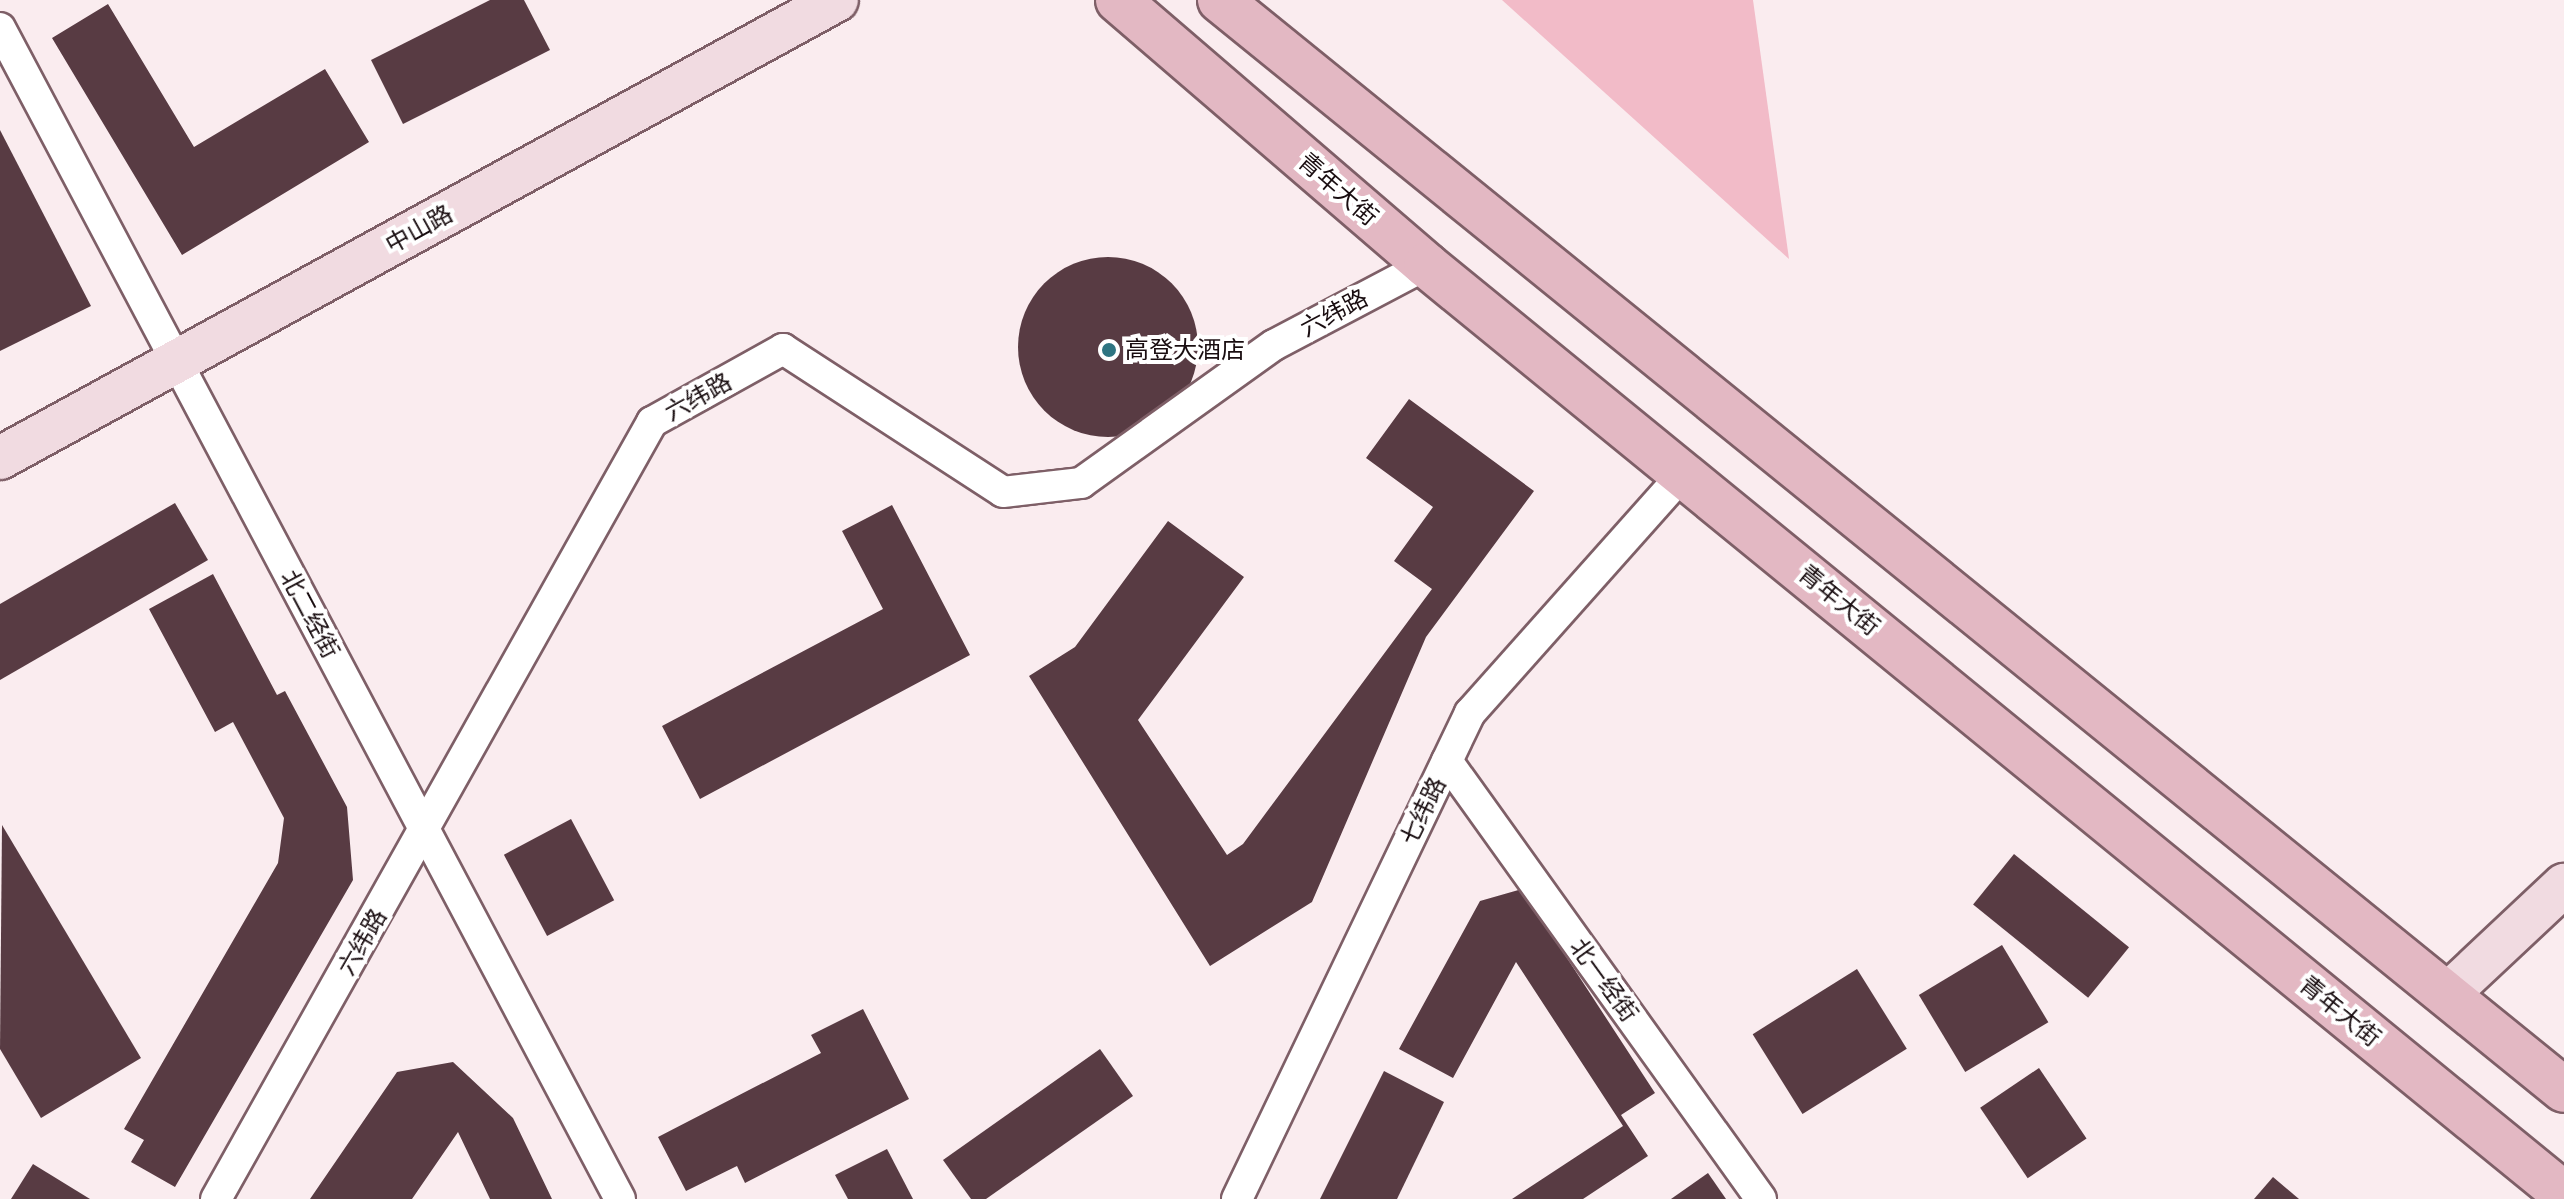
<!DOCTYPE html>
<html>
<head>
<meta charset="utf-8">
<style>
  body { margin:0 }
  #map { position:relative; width:2564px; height:1199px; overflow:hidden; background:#faecef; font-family:"Libre Baskerville","Noto Sans SC",serif }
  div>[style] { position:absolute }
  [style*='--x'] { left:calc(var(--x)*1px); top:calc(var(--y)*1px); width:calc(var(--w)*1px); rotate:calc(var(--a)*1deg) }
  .green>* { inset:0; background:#f2bbc8 }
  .building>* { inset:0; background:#583b43; transform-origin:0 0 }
  .round { border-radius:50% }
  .roads { filter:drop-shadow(2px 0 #7e5f67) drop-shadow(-2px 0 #7e5f67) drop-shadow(0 2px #7e5f67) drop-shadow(0 -2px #7e5f67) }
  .street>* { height:30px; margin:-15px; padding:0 15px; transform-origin:15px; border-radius:15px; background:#fff }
  .secondary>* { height:42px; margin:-21px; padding:0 21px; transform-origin:21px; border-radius:21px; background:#f1dbe1 }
  .primary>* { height:44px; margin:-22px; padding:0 22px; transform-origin:22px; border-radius:22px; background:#e3b8c3 }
  .dots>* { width:22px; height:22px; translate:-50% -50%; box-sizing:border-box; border:4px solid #fff; border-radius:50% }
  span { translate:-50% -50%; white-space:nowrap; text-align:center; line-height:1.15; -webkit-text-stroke:8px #fff; paint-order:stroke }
  .street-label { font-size:24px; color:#190d10 }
  .poi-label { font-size:24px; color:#190d10 }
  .left { translate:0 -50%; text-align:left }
</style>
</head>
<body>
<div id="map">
  <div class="green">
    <div style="clip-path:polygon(1502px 0,1753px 0,1789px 259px)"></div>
  </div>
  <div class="building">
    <div style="clip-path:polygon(490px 0,524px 0,550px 50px,403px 124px,371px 60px)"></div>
    <div style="clip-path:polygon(108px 4px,194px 147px,325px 69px,369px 142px,182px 255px,52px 38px)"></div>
    <div style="clip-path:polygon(0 130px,91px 306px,0 351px)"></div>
    <div class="round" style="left:1018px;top:257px;width:180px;height:180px"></div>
    <div style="clip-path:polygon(1409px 399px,1534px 491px,1426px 637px,1312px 902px,1210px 966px,1029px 676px,1075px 647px,1168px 521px,1244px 577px,1138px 720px,1227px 855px,1243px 844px,1432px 589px,1394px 561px,1433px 507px,1366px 458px)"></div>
    <div style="clip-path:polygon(175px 503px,208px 560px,0 680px,0 604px)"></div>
    <div style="clip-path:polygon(892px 505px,970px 655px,700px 799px,662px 726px,883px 609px,842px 531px)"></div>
    <div style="clip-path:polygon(213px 574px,277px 695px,285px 691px,347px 807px,353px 880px,175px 1187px,131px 1162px,144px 1140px,124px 1129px,278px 863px,284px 818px,233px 722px,215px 732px,149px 609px)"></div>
    <div style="left:571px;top:819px;width:92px;height:76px;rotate:62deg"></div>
    <div style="clip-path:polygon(2px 825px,141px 1058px,41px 1118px,0 1049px)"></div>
    <div style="left:2014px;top:854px;width:148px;height:65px;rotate:39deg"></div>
    <div style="clip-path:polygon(1522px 889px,1655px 1093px,1621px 1115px,1648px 1156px,1583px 1199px,1512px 1199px,1623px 1126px,1516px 962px,1453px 1078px,1399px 1049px,1480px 901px)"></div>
    <div style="left:2002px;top:945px;width:90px;height:97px;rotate:59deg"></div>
    <div style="left:1857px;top:969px;width:94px;height:123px;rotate:58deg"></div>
    <div style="clip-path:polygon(863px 1009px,909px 1099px,745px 1183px,737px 1166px,686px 1191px,658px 1137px,821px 1053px,811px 1035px)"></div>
    <div style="clip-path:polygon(1100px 1049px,1133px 1096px,986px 1199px,971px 1199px,943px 1160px)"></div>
    <div style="clip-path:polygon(453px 1062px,513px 1118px,552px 1199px,490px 1199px,458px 1132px,412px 1199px,310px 1199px,397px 1072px)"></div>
    <div style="left:2039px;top:1068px;width:85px;height:71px;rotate:56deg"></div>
    <div style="clip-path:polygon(1384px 1071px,1444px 1102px,1397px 1199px,1320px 1199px)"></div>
    <div style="clip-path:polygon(887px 1149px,913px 1199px,848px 1199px,835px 1175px)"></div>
    <div style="clip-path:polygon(33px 1164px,90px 1199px,11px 1199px)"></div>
    <div style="clip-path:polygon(1708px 1173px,1726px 1199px,1671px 1199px)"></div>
    <div style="clip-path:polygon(2273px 1177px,2299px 1199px,2254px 1199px)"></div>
  </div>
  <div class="roads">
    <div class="street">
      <div style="--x:0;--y:28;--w:1325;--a:62.1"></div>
      <div style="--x:1447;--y:761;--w:539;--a:54.36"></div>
      <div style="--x:216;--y:1199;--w:891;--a:-60.7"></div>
      <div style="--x:652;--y:422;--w:150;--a:-29.1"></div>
      <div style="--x:783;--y:349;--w:262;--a:33"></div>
      <div style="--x:1003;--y:492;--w:79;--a:-6.6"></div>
      <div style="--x:1081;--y:483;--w:237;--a:-35.6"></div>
      <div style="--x:1274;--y:345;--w:172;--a:-27.8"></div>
      <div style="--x:1237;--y:1199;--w:539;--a:-64.39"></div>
      <div style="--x:1470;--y:713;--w:322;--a:-48.3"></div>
    </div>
    <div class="secondary">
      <div style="--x:0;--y:458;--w:954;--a:-28.69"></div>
      <div style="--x:2449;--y:993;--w:158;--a:-43.2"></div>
    </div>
    <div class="primary">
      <div style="--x:1118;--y:0;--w:406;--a:40.7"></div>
      <div style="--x:1426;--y:265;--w:1469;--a:39.23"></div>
      <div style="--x:1220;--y:0;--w:1730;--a:39.04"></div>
    </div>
  </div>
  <div class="dots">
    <div style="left:1109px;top:350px;background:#2e7481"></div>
  </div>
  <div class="street-label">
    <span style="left:1338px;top:189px;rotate:41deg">青年大街</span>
    <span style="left:419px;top:229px;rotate:-29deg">中山路</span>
    <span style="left:1334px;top:313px;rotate:-28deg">六纬路</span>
    <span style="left:698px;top:397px;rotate:-29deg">六纬路</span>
    <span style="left:1839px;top:600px;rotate:39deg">青年大街</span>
    <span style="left:310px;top:614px;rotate:62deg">北二经街</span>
    <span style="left:1423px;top:811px;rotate:-64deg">七纬路</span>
    <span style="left:362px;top:942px;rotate:-60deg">六纬路</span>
    <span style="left:1604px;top:980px;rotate:54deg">北一经街</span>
    <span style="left:2340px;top:1011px;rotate:39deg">青年大街</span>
  </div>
  <div class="poi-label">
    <span class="left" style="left:1125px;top:350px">高登大酒店</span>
  </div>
</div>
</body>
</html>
